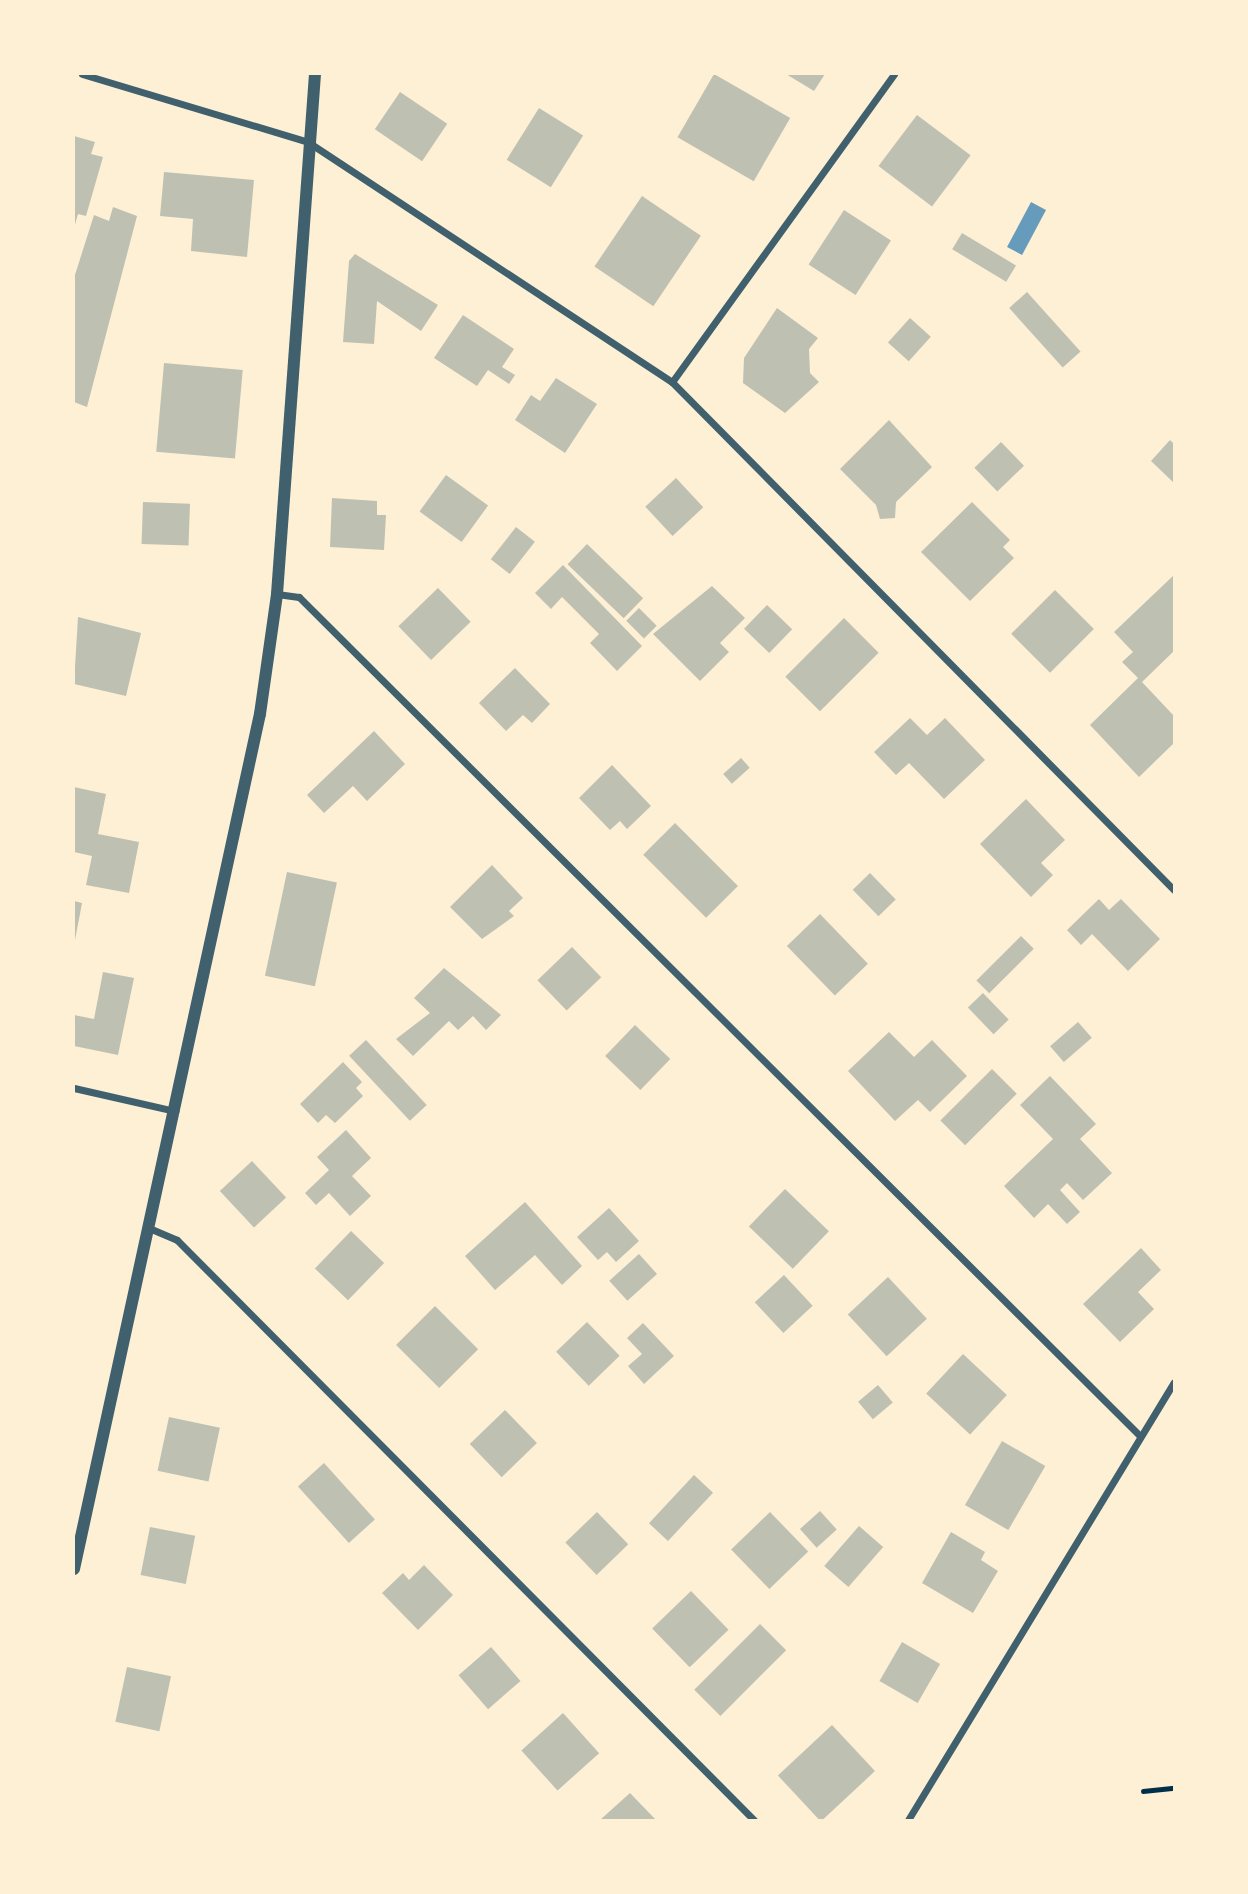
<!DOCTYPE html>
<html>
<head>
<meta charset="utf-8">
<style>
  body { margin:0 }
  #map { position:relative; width:1248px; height:1894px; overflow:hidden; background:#fdf0d5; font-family:Poppins,sans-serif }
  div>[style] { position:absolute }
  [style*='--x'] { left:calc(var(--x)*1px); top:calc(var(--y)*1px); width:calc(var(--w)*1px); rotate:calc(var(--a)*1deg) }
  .water>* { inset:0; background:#669bbc; transform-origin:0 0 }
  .building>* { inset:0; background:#bec0b2; transform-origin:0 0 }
  .path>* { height:4.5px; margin:-2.25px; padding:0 2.25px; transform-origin:2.25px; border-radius:2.25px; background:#003049 }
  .minor>* { height:7px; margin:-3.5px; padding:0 3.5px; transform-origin:3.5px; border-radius:3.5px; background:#3f606c }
  .tertiary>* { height:12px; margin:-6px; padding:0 6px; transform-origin:6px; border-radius:6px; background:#3f606c }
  span { translate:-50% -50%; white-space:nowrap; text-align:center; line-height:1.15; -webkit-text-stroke:6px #fdf0d5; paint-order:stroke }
  .frame { position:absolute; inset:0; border:75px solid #fdf0d5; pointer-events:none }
</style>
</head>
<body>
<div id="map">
  <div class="water">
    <div style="left:1031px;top:202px;width:17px;height:51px;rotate:28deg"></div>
  </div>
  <div class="building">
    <div style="left:714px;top:74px;width:88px;height:73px;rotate:30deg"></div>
    <div style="clip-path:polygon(786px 74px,825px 74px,814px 91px)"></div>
    <div style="left:400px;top:92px;width:57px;height:45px;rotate:34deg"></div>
    <div style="left:539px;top:108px;width:52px;height:61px;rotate:32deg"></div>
    <div style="left:917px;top:115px;width:67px;height:64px;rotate:37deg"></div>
    <div style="clip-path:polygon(74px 136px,95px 142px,91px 154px,103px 157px,86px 216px,78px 214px,74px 228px)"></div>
    <div style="clip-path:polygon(164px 172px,254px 180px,247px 257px,191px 251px,193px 219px,160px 216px)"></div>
    <div style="left:642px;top:196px;width:71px;height:85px;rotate:34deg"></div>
    <div style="clip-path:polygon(113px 207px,137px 216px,87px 407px,74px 402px,74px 278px,94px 215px,109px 221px)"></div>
    <div style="left:844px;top:210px;width:56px;height:65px;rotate:33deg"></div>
    <div style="left:962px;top:233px;width:63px;height:19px;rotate:31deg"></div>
    <div style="clip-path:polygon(355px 254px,438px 305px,421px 331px,377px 301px,374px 344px,343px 342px,349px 261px)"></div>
    <div style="left:1027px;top:292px;width:80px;height:24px;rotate:48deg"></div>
    <div style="clip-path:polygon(777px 308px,818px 338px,809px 349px,810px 373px,819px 382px,785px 413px,743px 383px,744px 358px)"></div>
    <div style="clip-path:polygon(463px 315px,514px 349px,502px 367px,515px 375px,509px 384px,488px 370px,477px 386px,434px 358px)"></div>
    <div style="left:910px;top:318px;width:28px;height:33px;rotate:42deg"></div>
    <div style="left:164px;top:363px;width:79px;height:89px;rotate:5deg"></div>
    <div style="clip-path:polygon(556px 378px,597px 404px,565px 453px,515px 420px,531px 395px,540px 401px)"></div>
    <div style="clip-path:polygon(889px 420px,932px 467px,896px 502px,895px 518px,880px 519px,876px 505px,840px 469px)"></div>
    <div style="clip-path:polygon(1170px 440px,1174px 444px,1174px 483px,1151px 461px)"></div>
    <div style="left:1001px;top:442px;width:33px;height:37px;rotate:46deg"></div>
    <div style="left:446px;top:475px;width:52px;height:45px;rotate:36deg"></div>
    <div style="left:676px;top:478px;width:40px;height:42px;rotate:47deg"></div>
    <div style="clip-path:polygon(332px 498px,377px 501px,377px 515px,386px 515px,384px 550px,330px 547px)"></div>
    <div style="left:143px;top:502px;width:47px;height:42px;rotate:2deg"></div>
    <div style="clip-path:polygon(972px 502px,1010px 540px,1003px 547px,1014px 558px,970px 601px,921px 552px)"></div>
    <div style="left:516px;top:527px;width:24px;height:41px;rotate:38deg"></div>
    <div style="left:587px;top:544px;width:78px;height:28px;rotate:44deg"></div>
    <div style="clip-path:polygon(563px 565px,642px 646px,617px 671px,590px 643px,599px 634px,562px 597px,551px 609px,535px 593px)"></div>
    <div style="clip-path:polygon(1174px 575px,1174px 651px,1142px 682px,1174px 716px,1174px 743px,1139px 777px,1090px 725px,1138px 678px,1122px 662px,1133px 652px,1114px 632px)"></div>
    <div style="clip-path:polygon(712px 586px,745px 618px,720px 643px,729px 652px,700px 681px,653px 634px)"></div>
    <div style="left:438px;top:588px;width:47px;height:55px;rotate:46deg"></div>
    <div style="left:1055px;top:590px;width:55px;height:62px;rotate:45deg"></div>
    <div style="left:767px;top:605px;width:35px;height:33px;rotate:44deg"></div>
    <div style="left:639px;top:608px;width:25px;height:18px;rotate:45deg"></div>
    <div style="clip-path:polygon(78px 617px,141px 633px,126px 696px,74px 684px)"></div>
    <div style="left:844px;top:618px;width:49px;height:83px;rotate:45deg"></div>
    <div style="clip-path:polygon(515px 668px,550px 704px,532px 723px,523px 715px,506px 731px,479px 703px)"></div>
    <div style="clip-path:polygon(910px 718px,927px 735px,945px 718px,985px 760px,944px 799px,909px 763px,896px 775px,874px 752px)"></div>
    <div style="clip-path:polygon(374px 731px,405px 764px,367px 801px,353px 786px,324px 813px,307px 795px)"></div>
    <div style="left:741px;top:758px;width:13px;height:24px;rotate:48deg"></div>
    <div style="clip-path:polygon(612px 765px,651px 806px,627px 829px,620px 821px,610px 830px,579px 798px)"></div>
    <div style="clip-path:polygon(74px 787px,106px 794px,98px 834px,139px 842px,129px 893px,86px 885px,92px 856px,74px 852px)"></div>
    <div style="clip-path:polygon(1026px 799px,1065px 840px,1041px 863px,1053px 875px,1031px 897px,980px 844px)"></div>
    <div style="left:675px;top:823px;width:89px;height:45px;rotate:45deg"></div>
    <div style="clip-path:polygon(492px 865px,523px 898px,509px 911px,514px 916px,482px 939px,450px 907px)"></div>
    <div style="left:287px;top:872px;width:51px;height:106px;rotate:12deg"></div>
    <div style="left:870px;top:873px;width:37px;height:24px;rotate:46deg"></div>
    <div style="clip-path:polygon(1099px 899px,1109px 910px,1121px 899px,1160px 939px,1128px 971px,1092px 934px,1081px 945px,1067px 930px)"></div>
    <div style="clip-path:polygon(74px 901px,82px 903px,75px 940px,74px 940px)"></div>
    <div style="left:820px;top:914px;width:69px;height:46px;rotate:46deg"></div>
    <div style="left:1021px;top:936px;width:18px;height:63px;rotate:45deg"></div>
    <div style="left:572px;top:947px;width:42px;height:48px;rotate:46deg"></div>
    <div style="clip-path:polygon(444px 968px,501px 1015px,486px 1030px,473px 1016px,458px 1030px,449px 1021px,413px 1056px,396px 1039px,430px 1013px,414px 998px)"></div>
    <div style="clip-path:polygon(103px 972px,134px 978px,118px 1055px,74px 1046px,74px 1015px,94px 1019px)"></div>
    <div style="left:983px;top:993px;width:37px;height:21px;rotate:46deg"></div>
    <div style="left:1078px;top:1022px;width:21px;height:37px;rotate:49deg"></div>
    <div style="left:635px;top:1025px;width:49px;height:43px;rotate:44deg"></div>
    <div style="clip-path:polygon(889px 1032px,914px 1057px,932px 1040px,967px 1076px,930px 1112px,918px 1100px,895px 1121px,848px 1071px)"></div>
    <div style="left:366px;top:1040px;width:89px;height:23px;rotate:47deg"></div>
    <div style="clip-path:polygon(343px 1062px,362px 1082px,356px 1088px,363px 1096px,335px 1123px,326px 1115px,318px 1123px,300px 1104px)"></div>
    <div style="left:992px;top:1069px;width:35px;height:73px;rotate:45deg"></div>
    <div style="clip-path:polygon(1050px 1076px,1096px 1124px,1080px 1139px,1112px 1173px,1083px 1200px,1067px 1183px,1060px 1190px,1080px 1212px,1067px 1224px,1048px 1204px,1034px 1218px,1004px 1186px,1053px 1139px,1020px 1105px)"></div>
    <div style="clip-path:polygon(346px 1130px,371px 1158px,352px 1176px,371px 1196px,350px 1216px,329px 1193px,316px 1205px,305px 1193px,329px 1170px,317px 1157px)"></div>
    <div style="left:252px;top:1161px;width:50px;height:44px;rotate:47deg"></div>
    <div style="left:785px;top:1189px;width:61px;height:52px;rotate:44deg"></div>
    <div style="clip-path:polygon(525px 1202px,582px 1266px,562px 1285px,535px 1255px,495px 1290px,465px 1256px)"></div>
    <div style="clip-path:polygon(609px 1208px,639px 1241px,616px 1262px,607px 1252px,598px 1260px,577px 1237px)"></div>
    <div style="left:351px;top:1231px;width:46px;height:52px;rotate:44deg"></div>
    <div style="clip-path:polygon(1141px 1248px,1161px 1270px,1138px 1292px,1154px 1309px,1120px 1342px,1083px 1304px)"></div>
    <div style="left:639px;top:1254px;width:27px;height:40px;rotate:48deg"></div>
    <div style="left:784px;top:1275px;width:42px;height:40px;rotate:47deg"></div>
    <div style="left:888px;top:1277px;width:57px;height:55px;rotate:47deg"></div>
    <div style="left:435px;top:1306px;width:61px;height:55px;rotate:45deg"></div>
    <div style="left:587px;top:1322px;width:47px;height:43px;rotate:46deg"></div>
    <div style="clip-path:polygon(643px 1323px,674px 1356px,644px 1384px,628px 1366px,642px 1354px,627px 1338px)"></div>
    <div style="left:963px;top:1354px;width:60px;height:54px;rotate:43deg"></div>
    <div style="left:878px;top:1385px;width:23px;height:26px;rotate:50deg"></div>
    <div style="left:505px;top:1410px;width:46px;height:49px;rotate:46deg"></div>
    <div style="left:169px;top:1417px;width:52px;height:55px;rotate:12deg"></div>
    <div style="left:1002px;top:1441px;width:50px;height:74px;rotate:30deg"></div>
    <div style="left:324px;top:1463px;width:76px;height:35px;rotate:48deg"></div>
    <div style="left:694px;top:1475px;width:26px;height:66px;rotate:43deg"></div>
    <div style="left:820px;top:1511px;width:25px;height:27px;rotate:48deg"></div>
    <div style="left:597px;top:1512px;width:45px;height:44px;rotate:46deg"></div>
    <div style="left:770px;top:1512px;width:55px;height:54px;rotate:46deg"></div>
    <div style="left:859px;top:1526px;width:32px;height:53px;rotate:41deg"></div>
    <div style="left:150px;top:1527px;width:46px;height:49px;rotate:11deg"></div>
    <div style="clip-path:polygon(951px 1532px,985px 1552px,981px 1560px,998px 1571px,973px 1613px,922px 1583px)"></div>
    <div style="clip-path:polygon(424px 1565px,453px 1595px,418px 1630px,382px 1593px,403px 1573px,409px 1580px)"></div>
    <div style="left:691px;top:1591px;width:54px;height:54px;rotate:46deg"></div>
    <div style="left:760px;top:1624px;width:37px;height:93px;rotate:45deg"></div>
    <div style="left:902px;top:1642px;width:44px;height:45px;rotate:30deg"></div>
    <div style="left:491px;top:1647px;width:45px;height:43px;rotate:49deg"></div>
    <div style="left:127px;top:1667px;width:45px;height:56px;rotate:12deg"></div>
    <div style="left:563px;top:1713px;width:54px;height:56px;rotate:48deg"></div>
    <div style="left:832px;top:1725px;width:63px;height:74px;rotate:47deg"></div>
    <div style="clip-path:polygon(630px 1793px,656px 1820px,600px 1820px)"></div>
  </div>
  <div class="path">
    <div style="--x:1143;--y:1791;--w:31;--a:-6"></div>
  </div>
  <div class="minor">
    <div style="--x:82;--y:74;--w:236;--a:16.7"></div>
    <div style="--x:308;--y:142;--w:436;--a:33.4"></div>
    <div style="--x:672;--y:382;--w:714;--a:45.34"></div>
    <div style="--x:672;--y:382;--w:380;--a:-54.2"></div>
    <div style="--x:277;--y:594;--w:22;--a:8"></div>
    <div style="--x:299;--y:597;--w:1188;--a:44.93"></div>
    <div style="--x:74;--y:1088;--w:104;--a:12.8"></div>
    <div style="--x:149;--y:1228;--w:30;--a:23"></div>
    <div style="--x:177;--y:1240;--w:818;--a:45.15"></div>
    <div style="--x:908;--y:1820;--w:512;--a:-58.73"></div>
  </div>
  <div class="tertiary">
    <div style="--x:74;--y:1569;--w:875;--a:-77.73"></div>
    <div style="--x:260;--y:714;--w:121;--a:-81.9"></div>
    <div style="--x:277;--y:594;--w:521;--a:-85.82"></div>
  </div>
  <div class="frame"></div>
</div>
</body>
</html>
